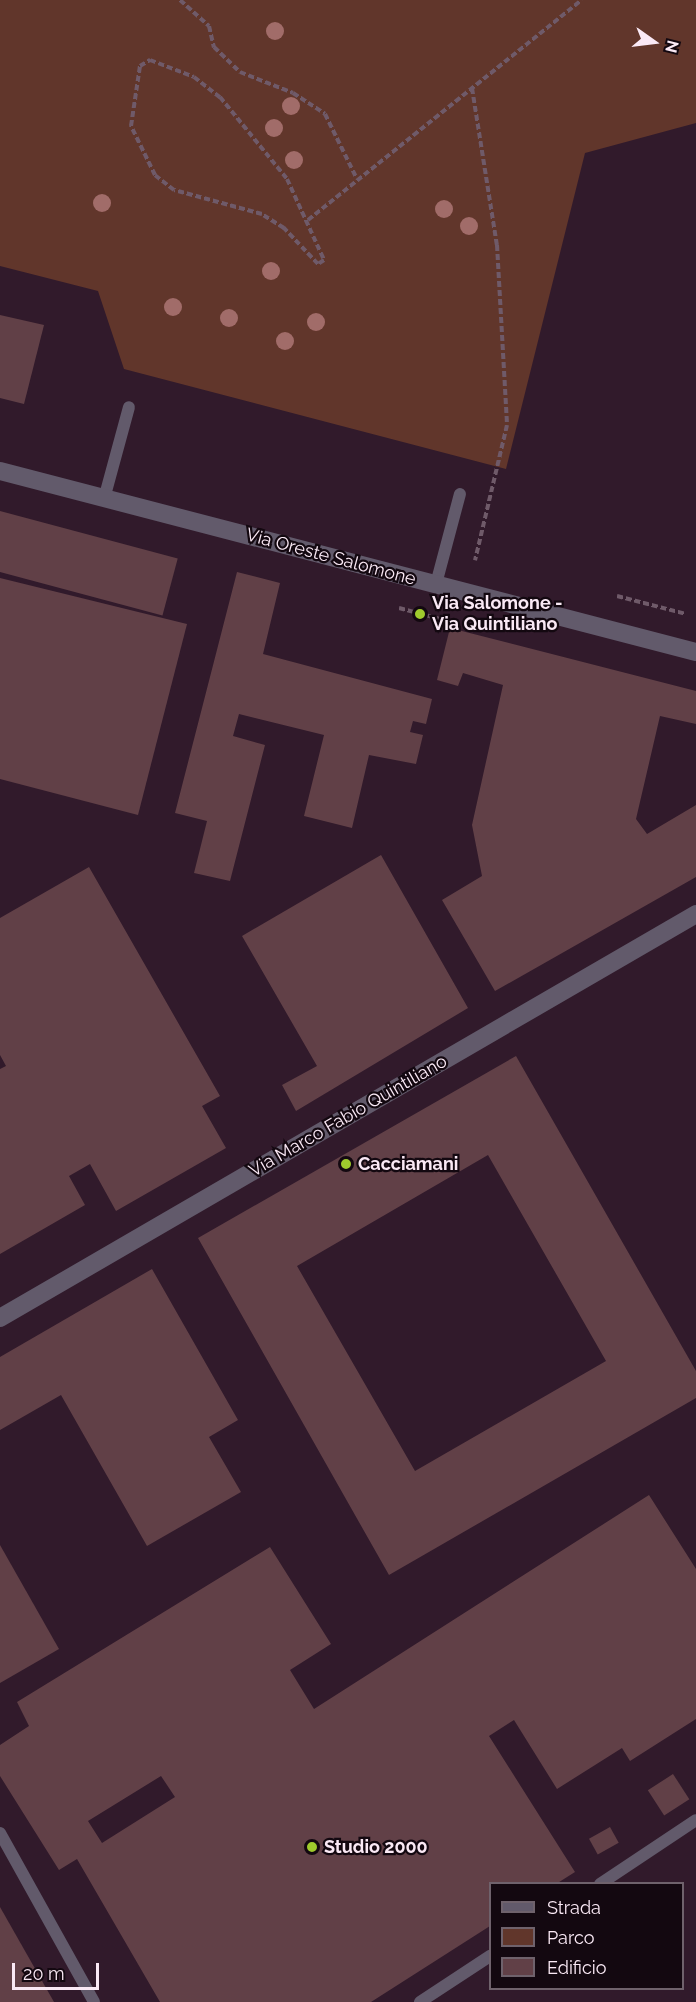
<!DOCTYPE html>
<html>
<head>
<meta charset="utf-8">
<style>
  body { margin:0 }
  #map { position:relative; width:696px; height:2002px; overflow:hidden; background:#311a2b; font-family:Raleway,sans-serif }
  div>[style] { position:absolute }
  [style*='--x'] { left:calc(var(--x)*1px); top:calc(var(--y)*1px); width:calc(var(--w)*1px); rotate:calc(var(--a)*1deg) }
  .green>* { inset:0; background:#61362b }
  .building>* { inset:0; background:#614047; transform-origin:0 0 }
  .path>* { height:4px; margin-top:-2px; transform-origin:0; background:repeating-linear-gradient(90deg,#6f5a69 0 6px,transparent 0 9px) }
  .lane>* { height:12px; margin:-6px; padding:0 6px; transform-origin:6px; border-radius:6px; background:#625a6b }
  .street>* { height:18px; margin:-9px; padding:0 9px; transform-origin:9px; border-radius:9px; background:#625a6b }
  .trees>* { width:18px; height:18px; margin:-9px; border-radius:50%; background:#a16c69 }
  .dots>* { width:16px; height:16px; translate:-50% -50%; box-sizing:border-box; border:3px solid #130810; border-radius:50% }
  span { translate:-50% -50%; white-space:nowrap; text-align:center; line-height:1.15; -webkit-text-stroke:4.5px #130810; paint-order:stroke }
  .street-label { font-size:18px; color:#fae9f5 }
  .poi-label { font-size:18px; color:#fae9f5; font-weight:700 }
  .left { translate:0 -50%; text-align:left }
  .legend { position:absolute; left:489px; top:1882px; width:195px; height:108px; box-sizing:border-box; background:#130810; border:2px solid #6f626c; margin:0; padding:8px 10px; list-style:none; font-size:18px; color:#fae9f5 }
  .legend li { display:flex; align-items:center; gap:12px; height:30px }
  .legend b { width:30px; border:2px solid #6f626c }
  .north { position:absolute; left:624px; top:12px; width:60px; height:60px; -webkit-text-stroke:4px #130810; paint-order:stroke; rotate:104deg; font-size:16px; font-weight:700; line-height:24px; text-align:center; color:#fae9f5 }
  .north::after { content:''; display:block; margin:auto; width:21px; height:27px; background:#fae9f5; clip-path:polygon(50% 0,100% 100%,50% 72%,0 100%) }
  .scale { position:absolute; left:12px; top:1963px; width:87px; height:27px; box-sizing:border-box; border:3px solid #fae9f5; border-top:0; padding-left:8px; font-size:18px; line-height:21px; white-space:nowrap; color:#fae9f5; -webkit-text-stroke:4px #130810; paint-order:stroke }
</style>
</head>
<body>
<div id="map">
  <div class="green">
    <div style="clip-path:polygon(0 0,696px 0,696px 123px,585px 153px,506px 469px,124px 369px,98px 291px,0 266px)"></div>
  </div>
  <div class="building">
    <div style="clip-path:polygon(0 315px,44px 325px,24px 404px,0 398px)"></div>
    <div style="left:0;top:511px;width:184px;height:59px;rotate:15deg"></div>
    <div style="clip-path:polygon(237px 572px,280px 583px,263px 654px,432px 699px,426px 724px,413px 721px,410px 732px,423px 735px,416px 764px,369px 755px,352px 828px,304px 816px,324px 735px,239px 714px,233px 736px,265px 745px,230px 881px,194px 873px,207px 821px,175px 813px)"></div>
    <div style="clip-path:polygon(0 578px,187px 624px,138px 815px,0 779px)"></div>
    <div style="clip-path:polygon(450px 628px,696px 691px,696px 724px,660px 716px,636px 819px,647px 834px,696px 805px,696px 877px,495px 991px,442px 900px,482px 876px,472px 825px,503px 685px,463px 673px,458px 686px,437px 680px)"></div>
    <div style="clip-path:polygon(381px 855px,468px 1008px,296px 1111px,282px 1085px,317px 1066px,242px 936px)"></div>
    <div style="clip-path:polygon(89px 867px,220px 1096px,202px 1106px,226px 1148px,116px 1211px,90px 1164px,69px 1176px,85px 1205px,0 1254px,0 1069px,6px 1066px,0 1055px,0 918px)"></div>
    <div style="clip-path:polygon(evenodd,516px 1056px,696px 1371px,696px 1398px,389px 1575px,198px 1238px,516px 1056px,488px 1155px,606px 1361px,415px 1471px,297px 1266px,488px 1155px)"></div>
    <div style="clip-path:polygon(152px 1269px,238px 1420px,209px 1437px,241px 1492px,147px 1546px,61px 1395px,0 1430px,0 1357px)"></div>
    <div style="clip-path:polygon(evenodd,649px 1495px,696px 1569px,696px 1719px,630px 1761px,622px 1748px,557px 1789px,514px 1720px,489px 1736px,575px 1872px,556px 1884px,490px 1884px,490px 1926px,371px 2002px,160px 2002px,77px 1859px,59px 1870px,0 1776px,0 1745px,29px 1726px,17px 1702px,270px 1547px,331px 1644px,290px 1670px,314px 1709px,649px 1495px,161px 1776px,175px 1797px,102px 1843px,88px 1821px,161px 1776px)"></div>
    <div style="clip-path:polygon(0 1545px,59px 1649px,0 1683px)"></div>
    <div style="left:673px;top:1774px;width:30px;height:30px;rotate:57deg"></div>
    <div style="left:610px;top:1827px;width:18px;height:24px;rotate:61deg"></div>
    <div style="clip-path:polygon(0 1907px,54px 2002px,0 2002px)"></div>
  </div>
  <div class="path">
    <div style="--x:180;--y:0;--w:39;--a:42"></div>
    <div style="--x:209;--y:26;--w:22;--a:77"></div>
    <div style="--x:214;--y:47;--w:36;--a:44"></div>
    <div style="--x:240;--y:72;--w:57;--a:21.6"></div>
    <div style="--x:293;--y:93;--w:38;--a:33"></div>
    <div style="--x:325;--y:114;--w:72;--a:63.8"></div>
    <div style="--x:150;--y:60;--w:47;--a:21.1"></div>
    <div style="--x:194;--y:77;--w:33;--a:38"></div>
    <div style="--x:220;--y:97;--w:106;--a:50.7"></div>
    <div style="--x:287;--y:179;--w:89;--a:65.4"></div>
    <div style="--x:324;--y:260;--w:7;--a:146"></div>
    <div style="--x:318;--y:264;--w:50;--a:-133.4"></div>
    <div style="--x:284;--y:228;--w:26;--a:-148"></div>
    <div style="--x:262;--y:214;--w:91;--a:-164.7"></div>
    <div style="--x:174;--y:190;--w:24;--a:-142"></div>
    <div style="--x:155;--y:175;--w:55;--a:-116.1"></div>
    <div style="--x:131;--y:126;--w:61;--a:-81.5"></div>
    <div style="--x:140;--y:66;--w:12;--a:-31"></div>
    <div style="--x:472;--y:88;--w:159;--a:81"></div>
    <div style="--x:497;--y:245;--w:180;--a:86.8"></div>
    <div style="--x:507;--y:425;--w:139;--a:103.3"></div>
    <div style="--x:308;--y:220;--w:351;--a:-38.8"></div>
    <div style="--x:617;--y:596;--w:71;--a:14.6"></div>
    <div style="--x:399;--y:608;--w:47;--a:14.9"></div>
  </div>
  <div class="lane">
    <div style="--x:104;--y:499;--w:95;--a:-74.8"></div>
    <div style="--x:436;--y:584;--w:93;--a:-75.1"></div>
    <div style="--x:0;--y:1833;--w:193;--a:60.9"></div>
    <div style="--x:600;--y:1884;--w:115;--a:-33.7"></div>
    <div style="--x:420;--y:2002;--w:84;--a:-33.3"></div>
  </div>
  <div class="street">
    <div style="--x:0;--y:471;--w:719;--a:14.58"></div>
    <div style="--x:0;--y:1318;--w:805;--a:-30.13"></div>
  </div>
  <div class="trees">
    <div style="left:275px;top:31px"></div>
    <div style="left:291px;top:106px"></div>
    <div style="left:274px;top:128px"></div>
    <div style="left:294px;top:160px"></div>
    <div style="left:102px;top:203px"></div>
    <div style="left:444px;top:209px"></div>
    <div style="left:469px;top:226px"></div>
    <div style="left:271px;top:271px"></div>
    <div style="left:173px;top:307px"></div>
    <div style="left:229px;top:318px"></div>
    <div style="left:316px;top:322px"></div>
    <div style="left:285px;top:341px"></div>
  </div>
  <div class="dots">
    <div style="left:420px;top:614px;background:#9fca2d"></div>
    <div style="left:346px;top:1164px;background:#9fca2d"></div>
    <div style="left:312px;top:1847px;background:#9fca2d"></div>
  </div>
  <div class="street-label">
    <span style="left:331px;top:557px;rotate:15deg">Via Oreste Salomone</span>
    <span style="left:348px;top:1116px;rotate:-30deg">Via Marco Fabio Quintiliano</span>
  </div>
  <div class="poi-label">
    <span class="left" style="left:432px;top:614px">Via Salomone -<br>Via Quintiliano</span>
    <span class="left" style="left:358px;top:1164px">Cacciamani</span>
    <span class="left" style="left:324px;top:1847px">Studio 2000</span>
  </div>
  <ul class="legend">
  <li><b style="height:8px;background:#625a6b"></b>Strada</li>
  <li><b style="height:16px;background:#61362b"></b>Parco</li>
  <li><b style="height:16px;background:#614047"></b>Edificio</li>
  </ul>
  <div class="north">N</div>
  <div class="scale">20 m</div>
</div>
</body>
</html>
